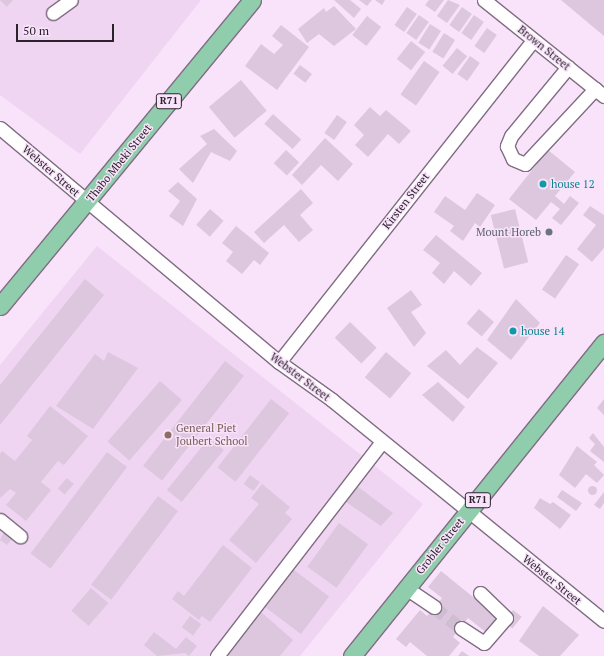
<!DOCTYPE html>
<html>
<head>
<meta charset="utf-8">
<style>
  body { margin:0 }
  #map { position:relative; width:604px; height:656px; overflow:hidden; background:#f8e3fa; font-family:"PT Serif",serif }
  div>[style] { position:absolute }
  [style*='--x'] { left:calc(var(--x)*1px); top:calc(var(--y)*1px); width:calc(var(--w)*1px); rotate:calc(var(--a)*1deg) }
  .built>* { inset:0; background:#efd5f1 }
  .building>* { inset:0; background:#dcc7de; transform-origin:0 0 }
  .round { border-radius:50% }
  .minor-tunnel>* { height:13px; margin-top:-6.5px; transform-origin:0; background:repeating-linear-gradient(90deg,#cfbdd1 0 13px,transparent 0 19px) }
  .roads { filter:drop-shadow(1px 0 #806e82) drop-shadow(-1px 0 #806e82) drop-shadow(0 1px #806e82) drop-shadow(0 -1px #806e82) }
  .minor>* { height:13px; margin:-6.5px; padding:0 6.5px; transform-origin:6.5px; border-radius:6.5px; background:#fff }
  .major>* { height:17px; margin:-8.5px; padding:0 8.5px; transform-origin:8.5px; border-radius:8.5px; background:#90cdad }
  .dots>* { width:11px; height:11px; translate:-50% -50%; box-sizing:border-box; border:2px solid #f8e3fa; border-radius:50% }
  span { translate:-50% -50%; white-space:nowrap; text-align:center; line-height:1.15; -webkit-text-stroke:3px #f8e3fa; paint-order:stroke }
  .shield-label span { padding:1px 3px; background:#f8e3fa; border:1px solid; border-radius:3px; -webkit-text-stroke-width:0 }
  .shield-label { font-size:10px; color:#2b232c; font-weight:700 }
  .street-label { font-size:11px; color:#2b232c }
  .culture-label { font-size:11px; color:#0d838f }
  .left { translate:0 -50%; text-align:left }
  .worship-label { font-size:11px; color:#5b616d }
  .right { translate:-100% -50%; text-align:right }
  .education-label { font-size:11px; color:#785e54 }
  .scale { position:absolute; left:16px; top:24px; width:98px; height:18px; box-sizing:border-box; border:2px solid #2b232c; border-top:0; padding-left:5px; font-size:12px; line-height:14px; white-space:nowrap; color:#2b232c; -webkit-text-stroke:3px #f8e3fa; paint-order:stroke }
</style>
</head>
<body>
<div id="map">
  <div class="built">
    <div style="clip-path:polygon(0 0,201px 0,80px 154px,0 95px)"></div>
    <div style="clip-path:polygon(97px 246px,423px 504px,300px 656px,0 656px,0 365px)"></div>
  </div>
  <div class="building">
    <div style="clip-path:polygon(0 0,13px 0,7px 7px)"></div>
    <div style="clip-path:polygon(334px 0,350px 0,361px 9px,354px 18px)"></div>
    <div style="clip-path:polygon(359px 0,372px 0,367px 6px)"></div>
    <div style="clip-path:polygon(375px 0,385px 0,382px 5px)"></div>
    <div style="clip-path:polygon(429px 0,444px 0,435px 12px,425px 5px)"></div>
    <div style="clip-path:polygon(448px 0,460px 5px,447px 23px,437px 16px)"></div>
    <div style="clip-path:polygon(561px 0,604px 0,604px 36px)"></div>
    <div style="clip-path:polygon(334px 6px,356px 29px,334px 46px,319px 34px,307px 43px,298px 29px,324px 8px,326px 12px)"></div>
    <div style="left:407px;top:7px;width:12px;height:22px;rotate:35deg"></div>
    <div style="left:462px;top:7px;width:12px;height:22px;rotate:35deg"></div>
    <div style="left:419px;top:15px;width:12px;height:22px;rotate:35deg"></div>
    <div style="left:474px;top:15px;width:12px;height:22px;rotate:35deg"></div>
    <div style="left:367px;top:16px;width:18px;height:24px;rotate:38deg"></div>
    <div style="left:430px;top:24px;width:13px;height:22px;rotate:32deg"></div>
    <div style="clip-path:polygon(281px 25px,309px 47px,277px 90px,245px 66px,261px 44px,274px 54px,283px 45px,272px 36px)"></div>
    <div style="left:487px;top:28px;width:12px;height:22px;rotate:35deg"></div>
    <div style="left:444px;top:33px;width:13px;height:22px;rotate:32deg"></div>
    <div style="left:411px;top:41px;width:18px;height:23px;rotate:38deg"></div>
    <div style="left:457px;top:48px;width:13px;height:23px;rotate:39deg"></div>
    <div style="left:470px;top:56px;width:12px;height:22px;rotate:35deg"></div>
    <div style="left:424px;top:61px;width:19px;height:41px;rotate:35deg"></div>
    <div style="left:300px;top:65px;width:15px;height:11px;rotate:37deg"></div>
    <div style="left:241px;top:80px;width:40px;height:42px;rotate:50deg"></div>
    <div style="clip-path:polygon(370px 107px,380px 116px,386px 110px,411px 131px,399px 144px,388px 134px,368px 157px,355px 145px,364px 135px,354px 125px)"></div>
    <div style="left:273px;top:114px;width:38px;height:13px;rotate:42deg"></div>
    <div style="left:337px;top:115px;width:12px;height:22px;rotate:35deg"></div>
    <div style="clip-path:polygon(214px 129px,237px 151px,230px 161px,211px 152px,193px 183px,179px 169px,207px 144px,200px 136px)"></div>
    <div style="clip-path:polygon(325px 138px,353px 164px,338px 181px,321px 165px,302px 185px,292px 175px)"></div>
    <div style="left:286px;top:150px;width:18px;height:18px;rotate:43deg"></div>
    <div style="clip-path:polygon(548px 150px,575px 172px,555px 196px,564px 204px,570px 196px,579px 203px,561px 225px,552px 218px,560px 209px,551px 202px,536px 220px,509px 199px,536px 165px,531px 161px,539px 151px,544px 155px)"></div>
    <div style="clip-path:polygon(178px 182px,197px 199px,183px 226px,169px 216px,180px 201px,168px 191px)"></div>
    <div style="clip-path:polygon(301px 189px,313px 203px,300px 215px,313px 230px,299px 242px,284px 225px,264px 243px,254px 232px)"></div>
    <div style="clip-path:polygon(477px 193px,495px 205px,480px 227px,475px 223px,463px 241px,450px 231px,454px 226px,434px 212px,445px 196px,465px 210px)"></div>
    <div style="clip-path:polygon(590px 206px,604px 215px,604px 248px,592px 262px,577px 249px,596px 225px,583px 215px)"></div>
    <div style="left:210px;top:209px;width:18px;height:21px;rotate:41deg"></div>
    <div style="left:515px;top:209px;width:55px;height:25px;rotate:76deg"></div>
    <div style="clip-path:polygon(236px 226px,269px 253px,260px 265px,254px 260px,242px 274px,226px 261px,233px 252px,222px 243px)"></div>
    <div style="clip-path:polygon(436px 235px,482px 273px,471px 286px,454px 271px,444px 284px,432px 273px,440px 263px,423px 250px)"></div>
    <div style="left:566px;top:255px;width:16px;height:42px;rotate:35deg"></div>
    <div style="clip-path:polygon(85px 279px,104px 295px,0 425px,0 385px)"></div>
    <div style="clip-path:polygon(411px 290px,422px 305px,411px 312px,426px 333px,414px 347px,387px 308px)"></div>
    <div style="clip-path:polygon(516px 299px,540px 323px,511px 360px,487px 340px)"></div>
    <div style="left:479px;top:309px;width:20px;height:19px;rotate:41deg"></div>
    <div style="left:350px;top:322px;width:37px;height:22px;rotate:44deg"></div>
    <div style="clip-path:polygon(477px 347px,498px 363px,468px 399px,427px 366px,446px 350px,460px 365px)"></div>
    <div style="clip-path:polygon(108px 352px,138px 368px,93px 429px,56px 406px,95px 354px,104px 361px)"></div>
    <div style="left:386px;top:352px;width:33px;height:33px;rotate:40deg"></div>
    <div style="left:225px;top:361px;width:24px;height:133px;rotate:38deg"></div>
    <div style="left:160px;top:381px;width:29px;height:80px;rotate:41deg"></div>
    <div style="clip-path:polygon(438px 382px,465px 407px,453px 422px,422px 395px)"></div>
    <div style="left:271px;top:399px;width:23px;height:87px;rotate:38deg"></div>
    <div style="clip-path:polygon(604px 399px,604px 415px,597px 408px)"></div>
    <div style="clip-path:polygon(50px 406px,88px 436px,64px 465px,58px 461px,41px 482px,51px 490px,26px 521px,6px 505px,16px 493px,10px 489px,0 498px,0 454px,2px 451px,15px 461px,32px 440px,27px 436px)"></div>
    <div style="clip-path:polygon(593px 433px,604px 447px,604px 462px,590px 451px,595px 444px,589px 438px)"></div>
    <div style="left:209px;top:438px;width:19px;height:67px;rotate:39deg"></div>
    <div style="clip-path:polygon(577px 446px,597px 462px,594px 465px,604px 475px,597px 483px,586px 474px,575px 488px,559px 475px)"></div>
    <div style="left:107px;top:452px;width:25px;height:127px;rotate:37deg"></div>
    <div style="left:250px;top:475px;width:12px;height:11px;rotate:35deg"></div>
    <div style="left:67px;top:478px;width:9px;height:14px;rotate:41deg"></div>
    <div style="clip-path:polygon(262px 484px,290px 507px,285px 513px,292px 519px,256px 563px,229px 540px,259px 504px,251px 498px)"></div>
    <div class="round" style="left:587.5px;top:485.5px;width:9px;height:9px"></div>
    <div style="clip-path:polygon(357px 486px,393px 513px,381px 526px,346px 502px)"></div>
    <div style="clip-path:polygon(562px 490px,582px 503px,576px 511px,557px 497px)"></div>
    <div style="clip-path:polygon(604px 492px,604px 503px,600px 509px,594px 505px)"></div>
    <div style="left:158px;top:496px;width:25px;height:111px;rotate:37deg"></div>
    <div style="clip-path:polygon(540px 498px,550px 504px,553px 502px,571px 515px,560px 529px,534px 508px)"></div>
    <div style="left:339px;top:523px;width:36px;height:54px;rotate:36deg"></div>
    <div style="clip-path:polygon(4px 532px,13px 538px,7px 545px,0 540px)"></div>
    <div style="clip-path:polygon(223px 545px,252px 568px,210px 622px,202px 616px,199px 620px,172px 599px,178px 591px,184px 596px)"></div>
    <div style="left:294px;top:570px;width:44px;height:47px;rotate:37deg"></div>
    <div style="clip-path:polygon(441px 571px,499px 618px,487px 633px,468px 618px,453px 637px,460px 643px,449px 656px,427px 656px,410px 642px,406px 647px,396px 639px,420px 610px,427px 616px,442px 598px,428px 587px)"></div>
    <div style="left:91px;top:588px;width:23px;height:30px;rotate:41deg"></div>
    <div style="clip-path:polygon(543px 606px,579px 635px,560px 656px,539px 656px,519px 641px)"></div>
    <div style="left:513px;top:610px;width:11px;height:15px;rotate:38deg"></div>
    <div style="clip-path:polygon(261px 612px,293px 640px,280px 656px,228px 656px)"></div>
    <div style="left:190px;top:616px;width:14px;height:14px;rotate:36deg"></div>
    <div style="clip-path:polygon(154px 632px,176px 649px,186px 637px,197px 646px,189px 656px,185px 653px,157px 656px,144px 645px)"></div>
    <div style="clip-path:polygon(462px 651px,469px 656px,458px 656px)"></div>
  </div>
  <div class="minor-tunnel">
    <div style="--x:434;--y:607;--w:34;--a:38"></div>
  </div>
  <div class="roads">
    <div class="minor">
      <div style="--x:484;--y:0;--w:154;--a:38.7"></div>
      <div style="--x:53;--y:13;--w:22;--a:-36"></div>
      <div style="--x:568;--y:67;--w:89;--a:129.6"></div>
      <div style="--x:511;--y:136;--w:11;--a:112"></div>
      <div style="--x:507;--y:146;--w:14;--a:65"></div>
      <div style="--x:513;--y:159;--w:13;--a:23"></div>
      <div style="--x:525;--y:164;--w:103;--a:-47"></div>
      <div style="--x:0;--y:128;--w:364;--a:40"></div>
      <div style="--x:279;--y:362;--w:65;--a:35.6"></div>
      <div style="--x:332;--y:400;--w:350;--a:39.1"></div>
      <div style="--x:279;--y:362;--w:410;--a:-51.7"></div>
      <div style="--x:0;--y:520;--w:26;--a:39"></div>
      <div style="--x:406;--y:588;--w:34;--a:34"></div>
      <div style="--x:461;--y:628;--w:27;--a:33"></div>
      <div style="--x:484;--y:643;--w:33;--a:-49"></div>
      <div style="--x:506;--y:618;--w:36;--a:-136"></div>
      <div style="--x:217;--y:656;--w:270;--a:-52.4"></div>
    </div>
    <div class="major">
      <div style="--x:0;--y:306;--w:396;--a:-50.5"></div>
      <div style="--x:352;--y:656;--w:402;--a:-51.2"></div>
    </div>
  </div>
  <div class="dots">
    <div style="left:543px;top:184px;background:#0f9aa8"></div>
    <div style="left:549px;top:232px;background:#6b7280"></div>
    <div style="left:513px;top:331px;background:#0f9aa8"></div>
    <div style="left:168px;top:435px;background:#8d6e63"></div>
  </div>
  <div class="shield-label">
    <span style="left:169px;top:101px">R71</span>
    <span style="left:478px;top:500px">R71</span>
  </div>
  <div class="street-label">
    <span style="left:544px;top:48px;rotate:39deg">Brown Street</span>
    <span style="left:119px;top:163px;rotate:-51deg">Thabo Mbeki Street</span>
    <span style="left:51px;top:171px;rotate:41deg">Webster Street</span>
    <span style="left:406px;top:201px;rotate:-52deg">Kirsten Street</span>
    <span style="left:300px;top:377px;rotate:37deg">Webster Street</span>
    <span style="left:440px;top:546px;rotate:-51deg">Grobler Street</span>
    <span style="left:552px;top:580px;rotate:39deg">Webster Street</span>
  </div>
  <div class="culture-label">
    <span class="left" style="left:551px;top:184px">house 12</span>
    <span class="left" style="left:521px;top:331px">house 14</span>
  </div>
  <div class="worship-label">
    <span class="right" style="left:541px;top:232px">Mount Horeb</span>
  </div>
  <div class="education-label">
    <span class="left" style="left:176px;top:435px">General Piet<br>Joubert School</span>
  </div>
  <div class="scale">50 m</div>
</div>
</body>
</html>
